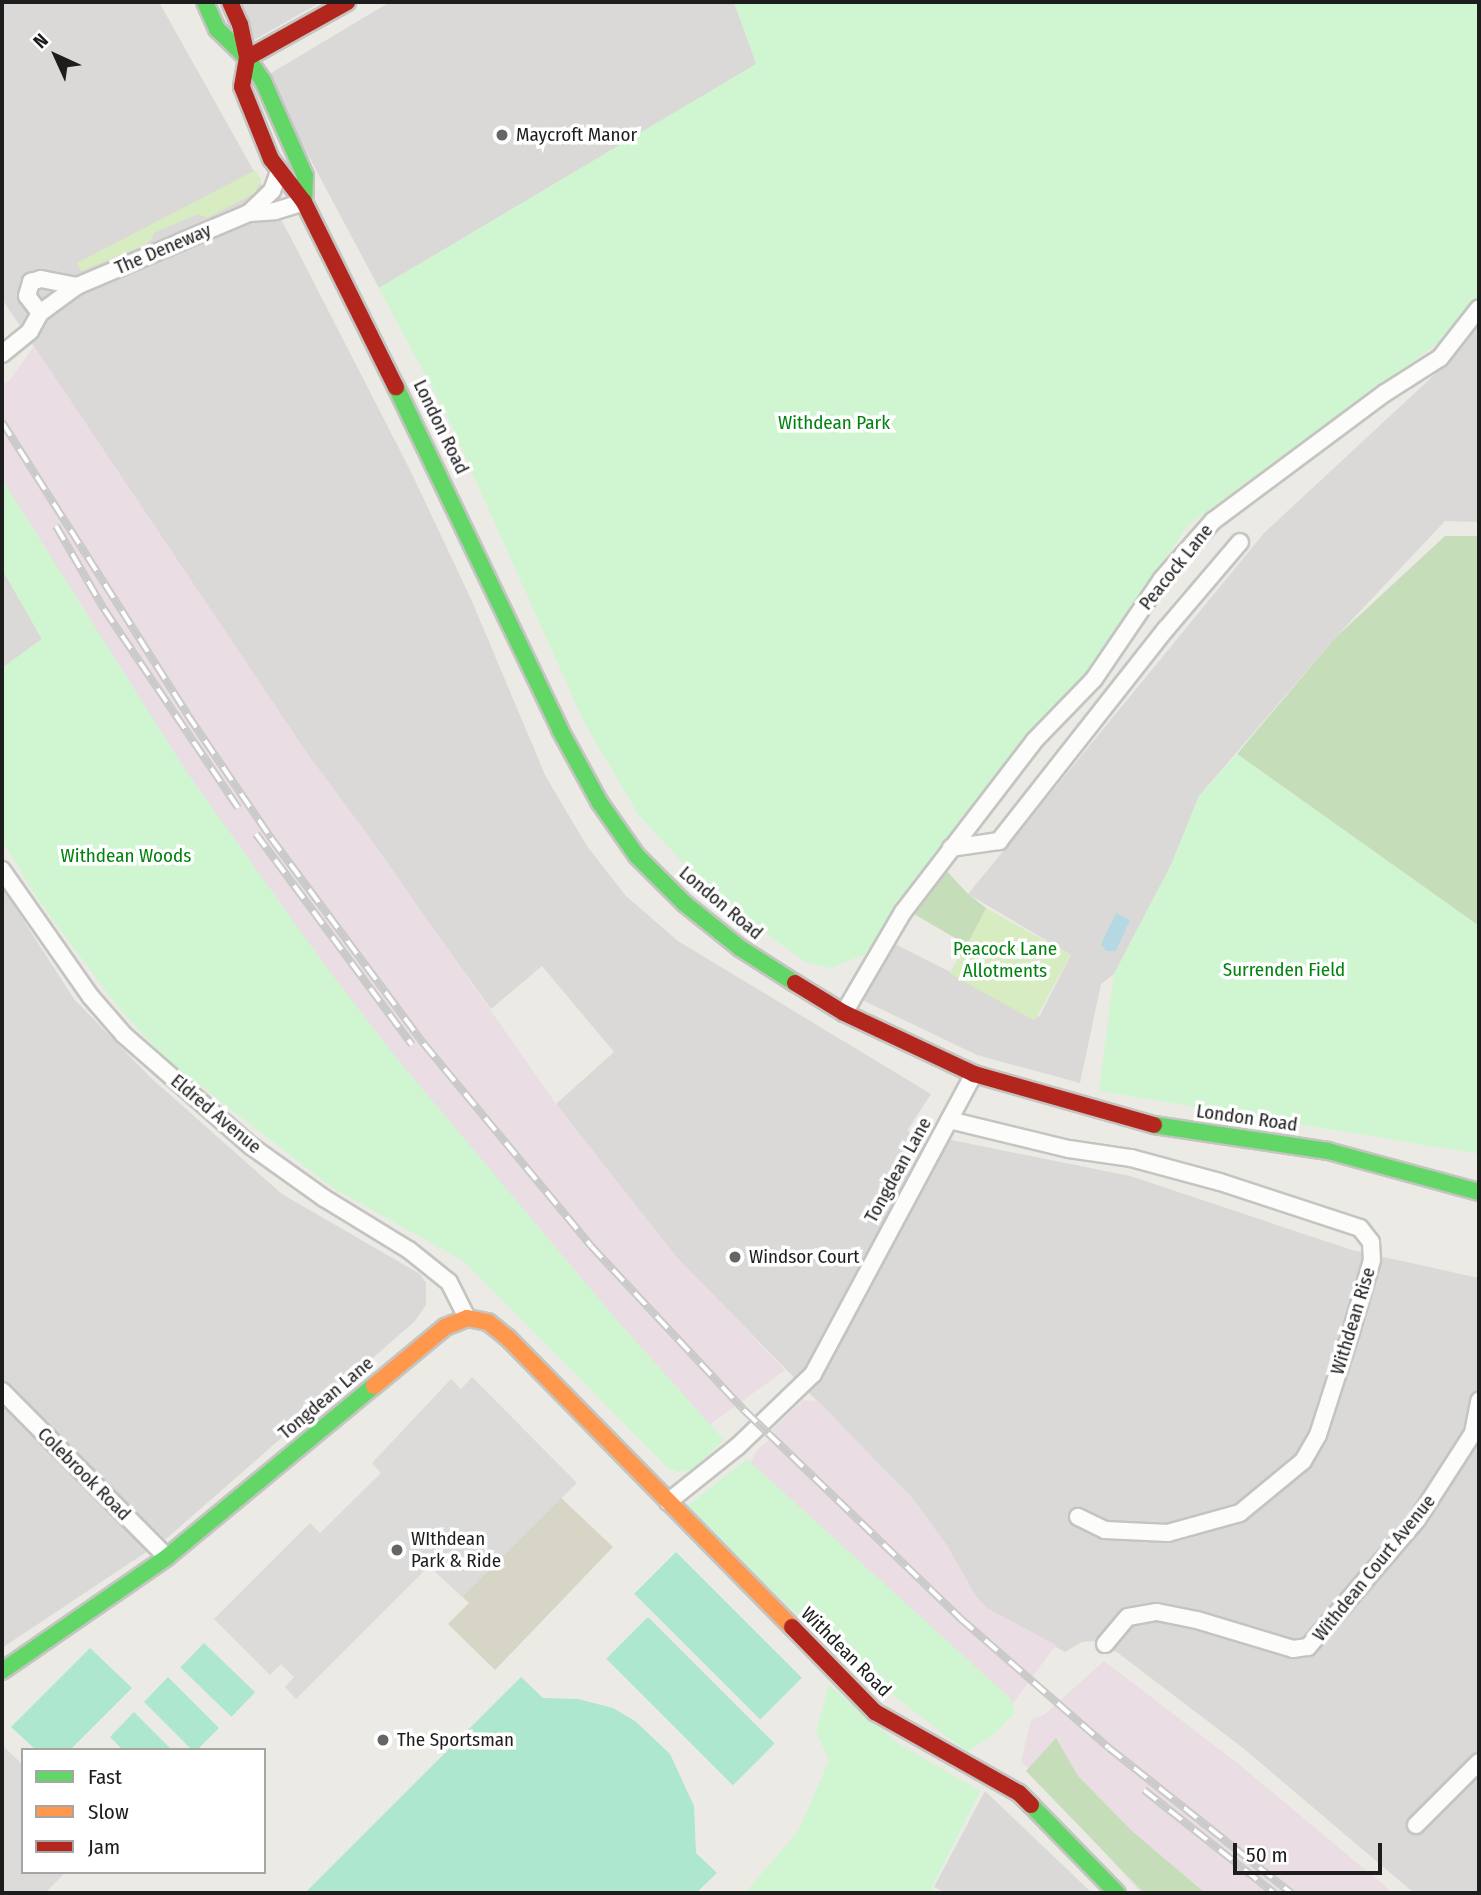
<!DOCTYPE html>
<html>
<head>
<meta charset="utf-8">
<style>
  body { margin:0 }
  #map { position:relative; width:1481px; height:1895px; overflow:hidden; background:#eceae5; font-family:"Fira Sans Condensed",sans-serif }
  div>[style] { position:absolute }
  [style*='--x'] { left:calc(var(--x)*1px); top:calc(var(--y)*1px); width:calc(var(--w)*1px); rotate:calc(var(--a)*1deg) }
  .residential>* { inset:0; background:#dbd9d7 }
  .industrial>* { inset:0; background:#eadde4 }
  .construction>* { inset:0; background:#d6d5c6 }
  .grass>* { inset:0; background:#d8ecc1; transform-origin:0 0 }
  .forest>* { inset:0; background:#c5ddb8 }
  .park>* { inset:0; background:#d0f5d1 }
  .pitch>* { inset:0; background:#ade7ce; transform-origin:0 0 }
  .parking>* { inset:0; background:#dcdbd9 }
  .water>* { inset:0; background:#b5d8e2 }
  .roads { filter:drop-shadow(2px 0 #c4c4c1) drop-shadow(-2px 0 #c4c4c1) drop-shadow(0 2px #c4c4c1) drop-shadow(0 -2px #c4c4c1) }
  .street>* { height:16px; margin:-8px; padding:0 8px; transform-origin:8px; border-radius:8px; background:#fcfcfb }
  .fast>* { height:16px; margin:-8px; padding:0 8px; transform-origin:8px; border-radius:8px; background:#63d668 }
  .slow>* { height:16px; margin:-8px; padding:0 8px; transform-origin:8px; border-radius:8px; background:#ff974d }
  .jam>* { height:16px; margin:-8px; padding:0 8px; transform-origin:8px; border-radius:8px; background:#b3261e }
  .rail>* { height:8px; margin-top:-4px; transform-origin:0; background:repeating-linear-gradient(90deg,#fff 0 16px,#cacac9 0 32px); box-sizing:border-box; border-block:2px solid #cacac9 }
  .dots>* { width:19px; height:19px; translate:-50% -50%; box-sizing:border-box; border:4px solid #fff; border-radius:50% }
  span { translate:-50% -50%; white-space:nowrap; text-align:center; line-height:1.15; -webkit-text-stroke:7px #fff; paint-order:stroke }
  .poi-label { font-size:19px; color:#1d1d1d }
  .left { translate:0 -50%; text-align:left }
  .street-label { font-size:19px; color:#1d1d1d }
  .park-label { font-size:19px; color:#02830f }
  .frame { position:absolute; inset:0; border:4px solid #1d1d1d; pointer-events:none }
  .legend { position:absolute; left:21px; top:1748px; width:245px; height:126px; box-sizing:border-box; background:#fff; border:2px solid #a5a5a5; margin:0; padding:9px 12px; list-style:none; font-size:21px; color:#1d1d1d }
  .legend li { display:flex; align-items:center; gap:14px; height:35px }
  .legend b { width:35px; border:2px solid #a5a5a5 }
  .north { position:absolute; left:21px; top:21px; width:70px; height:70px; -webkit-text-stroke:5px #fff; paint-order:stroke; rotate:315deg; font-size:19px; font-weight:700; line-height:28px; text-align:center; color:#1d1d1d }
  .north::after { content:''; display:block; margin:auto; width:24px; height:32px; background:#1d1d1d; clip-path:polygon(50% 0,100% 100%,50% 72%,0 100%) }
  .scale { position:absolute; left:1233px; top:1843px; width:149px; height:32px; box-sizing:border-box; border:4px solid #1d1d1d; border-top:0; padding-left:9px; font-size:21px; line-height:24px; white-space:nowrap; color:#1d1d1d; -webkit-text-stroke:5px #fff; paint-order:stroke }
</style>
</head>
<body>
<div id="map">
  <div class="residential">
    <div style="clip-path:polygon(2px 2px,159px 2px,289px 234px,411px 472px,471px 599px,546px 777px,587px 846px,626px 896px,678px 941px,931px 1094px,907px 1131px,1130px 1176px,1352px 1250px,1479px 1278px,1479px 1893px,1414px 1893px,1243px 1748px,1118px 1653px,1093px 1641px,1082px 1642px,1065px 1652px,987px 1608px,976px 1597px,947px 1546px,913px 1499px,678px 1259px,613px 1177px,556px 1104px,614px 1052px,542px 966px,491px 1009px,304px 749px,2px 299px)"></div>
    <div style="clip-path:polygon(226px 2px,321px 2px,245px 45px)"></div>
    <div style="clip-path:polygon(390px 2px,734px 2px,757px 64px,379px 288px,266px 76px)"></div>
    <div style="clip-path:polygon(1479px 317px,1479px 522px,1445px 521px,1335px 638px,1199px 796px,1171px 865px,1114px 974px,1101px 984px,1080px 1083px,977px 1055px,860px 999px,893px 943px,1039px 1017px,1071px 955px,968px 894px,1264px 533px,1447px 363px)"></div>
    <div style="clip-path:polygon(2px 569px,42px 639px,2px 668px)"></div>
    <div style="clip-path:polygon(2px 887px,74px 999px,150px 1077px,282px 1194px,420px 1274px,426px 1283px,426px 1305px,415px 1321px,166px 1539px,2px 1648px)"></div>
    <div style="clip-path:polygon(985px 1791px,1092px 1893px,946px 1893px,934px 1887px)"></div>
  </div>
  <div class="industrial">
    <div style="clip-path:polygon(34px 346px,304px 749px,373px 842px,556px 1104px,678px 1259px,785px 1370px,698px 1433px,2px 569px,2px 385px,10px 380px)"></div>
    <div style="clip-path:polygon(803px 1400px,818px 1401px,913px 1499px,947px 1546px,976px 1596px,987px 1608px,1056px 1645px,1007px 1711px,746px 1470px,758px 1449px,775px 1435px,773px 1429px)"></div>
    <div style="clip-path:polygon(1104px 1661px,1236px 1762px,1393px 1893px,1141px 1893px,1021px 1761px,1031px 1720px,1044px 1715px)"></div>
  </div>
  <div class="construction">
    <div style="clip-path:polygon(539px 1477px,613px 1547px,495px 1670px,448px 1624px,469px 1603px,442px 1577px)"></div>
  </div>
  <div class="grass">
    <div style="clip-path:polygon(256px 170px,261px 180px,255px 193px,207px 218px,198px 214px,154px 233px,151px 240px,140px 247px,81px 271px,77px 263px)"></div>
    <div style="left:986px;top:908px;width:97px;height:75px;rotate:29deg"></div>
  </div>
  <div class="forest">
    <div style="clip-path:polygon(1445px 536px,1479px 536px,1479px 926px,1237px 754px,1335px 638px)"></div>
    <div style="clip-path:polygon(944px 868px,968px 894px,986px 908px,967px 945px,914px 914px)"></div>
    <div style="clip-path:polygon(1056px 1738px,1078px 1776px,1132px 1831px,1205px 1893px,1144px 1893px,1026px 1771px)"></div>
  </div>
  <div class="park">
    <div style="clip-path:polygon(734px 2px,1479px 2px,1479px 295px,1468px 316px,1434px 346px,1189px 524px,1083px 677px,968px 813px,865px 954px,831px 968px,805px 962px,707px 889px,638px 814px,584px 722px,446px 414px,379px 288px,756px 64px)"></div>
    <div style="clip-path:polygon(2px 479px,186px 771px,324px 964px,398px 1060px,616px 1319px,724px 1440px,692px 1470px,679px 1472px,668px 1468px,465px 1262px,333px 1188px,166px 1059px,117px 1006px,39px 901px,2px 840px,2px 668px,42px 639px,2px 569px)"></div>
    <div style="clip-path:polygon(1237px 754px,1479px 926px,1479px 1154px,1099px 1091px,1114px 974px,1171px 865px,1199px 796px)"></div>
    <div style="clip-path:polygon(747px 1459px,1010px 1698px,1015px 1712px,995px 1733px,967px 1752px,831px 1647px,686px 1507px)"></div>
    <div style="clip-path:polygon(829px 1685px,899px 1744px,980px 1791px,931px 1889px,938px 1893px,745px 1893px,799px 1830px,829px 1760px,816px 1731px)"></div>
  </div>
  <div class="pitch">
    <div style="left:676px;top:1552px;width:178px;height:59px;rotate:45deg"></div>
    <div style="left:648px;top:1617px;width:179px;height:59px;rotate:45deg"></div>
    <div style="left:204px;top:1643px;width:71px;height:34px;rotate:44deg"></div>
    <div style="clip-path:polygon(90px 1648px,132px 1688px,70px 1750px,36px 1750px,11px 1727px)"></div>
    <div style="clip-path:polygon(168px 1677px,219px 1728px,197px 1750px,192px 1750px,144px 1702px)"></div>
    <div style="clip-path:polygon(521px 1677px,543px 1698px,578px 1699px,613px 1708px,635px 1721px,670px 1754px,694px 1806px,696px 1853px,717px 1873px,696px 1893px,305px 1893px)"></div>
    <div style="clip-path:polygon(134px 1712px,172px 1750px,123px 1750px,110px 1737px)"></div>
  </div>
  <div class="parking">
    <div style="clip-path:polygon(472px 1377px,577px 1483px,462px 1597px,429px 1566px,296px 1699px,285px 1687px,294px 1677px,281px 1664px,270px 1675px,214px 1619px,310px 1523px,320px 1533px,381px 1473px,372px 1463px,451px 1379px,461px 1389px)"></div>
    <div style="clip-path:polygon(2px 1745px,23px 1765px,23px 1872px,66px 1872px,45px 1893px,2px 1893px)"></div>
  </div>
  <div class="water">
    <div style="clip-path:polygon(1116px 913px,1130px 920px,1116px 951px,1106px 951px,1101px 944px)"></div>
  </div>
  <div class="roads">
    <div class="street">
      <div style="--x:249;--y:213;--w:32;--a:-44"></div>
      <div style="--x:272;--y:191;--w:20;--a:-70"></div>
      <div style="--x:40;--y:313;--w:21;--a:-127"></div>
      <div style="--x:27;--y:296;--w:15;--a:-74"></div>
      <div style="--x:31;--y:282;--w:10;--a:-17"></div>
      <div style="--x:41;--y:279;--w:37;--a:11"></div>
      <div style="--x:2;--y:354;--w:36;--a:-39"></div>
      <div style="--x:30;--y:331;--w:21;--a:-61"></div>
      <div style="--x:40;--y:313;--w:46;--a:-36.1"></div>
      <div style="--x:77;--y:286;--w:187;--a:-23"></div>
      <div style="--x:249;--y:213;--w:26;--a:-4"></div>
      <div style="--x:275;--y:211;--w:30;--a:-17"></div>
      <div style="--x:951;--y:848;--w:49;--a:-8.3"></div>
      <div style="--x:999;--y:841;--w:270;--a:-51.8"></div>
      <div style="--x:1166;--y:629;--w:114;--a:-49.6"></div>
      <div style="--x:2;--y:870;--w:155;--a:55"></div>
      <div style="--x:91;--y:997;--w:50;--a:49"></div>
      <div style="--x:124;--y:1035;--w:169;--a:41.2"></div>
      <div style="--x:251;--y:1146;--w:90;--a:35.5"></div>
      <div style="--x:324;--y:1198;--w:100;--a:31.5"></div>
      <div style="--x:409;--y:1250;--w:51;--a:38.7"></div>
      <div style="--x:449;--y:1282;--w:40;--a:63.4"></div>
      <div style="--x:844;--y:1013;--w:117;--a:-59.7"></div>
      <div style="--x:903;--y:912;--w:215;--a:-52.5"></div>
      <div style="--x:1034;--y:741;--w:86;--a:-45.9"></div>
      <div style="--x:1094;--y:679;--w:121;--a:-55.8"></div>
      <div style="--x:1162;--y:579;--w:77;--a:-48.7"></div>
      <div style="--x:1213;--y:521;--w:214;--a:-36.7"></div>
      <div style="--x:1385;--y:393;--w:65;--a:-32.5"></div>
      <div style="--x:1440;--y:358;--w:63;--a:-52"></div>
      <div style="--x:949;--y:1120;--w:123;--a:13.6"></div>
      <div style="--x:1069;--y:1149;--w:63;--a:8.3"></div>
      <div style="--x:1131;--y:1158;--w:92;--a:15.1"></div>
      <div style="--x:1220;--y:1182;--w:147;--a:18.2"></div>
      <div style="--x:1360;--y:1228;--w:18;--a:52"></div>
      <div style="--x:1371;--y:1242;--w:18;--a:87"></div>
      <div style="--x:1372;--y:1260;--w:75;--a:106.3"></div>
      <div style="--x:1351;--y:1332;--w:108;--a:107.8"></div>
      <div style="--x:1318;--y:1435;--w:30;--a:120"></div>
      <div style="--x:1303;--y:1461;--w:82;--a:140.5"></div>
      <div style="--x:1240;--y:1513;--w:75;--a:164.5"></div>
      <div style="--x:1168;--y:1533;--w:63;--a:-177.3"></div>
      <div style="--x:1105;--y:1530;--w:30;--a:-154"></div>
      <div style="--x:2;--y:1391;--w:234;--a:45.2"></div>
      <div style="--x:668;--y:1502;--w:88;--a:-38.6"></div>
      <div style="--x:737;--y:1447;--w:105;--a:-43.8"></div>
      <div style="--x:813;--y:1374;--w:340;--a:-61.8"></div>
      <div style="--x:1105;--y:1644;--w:35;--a:-50"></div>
      <div style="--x:1128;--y:1617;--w:29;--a:-10"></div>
      <div style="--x:1157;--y:1612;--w:41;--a:11.3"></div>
      <div style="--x:1197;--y:1620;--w:100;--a:16.8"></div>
      <div style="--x:1293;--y:1649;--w:15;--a:-8"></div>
      <div style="--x:1308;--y:1647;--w:167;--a:-49.4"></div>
      <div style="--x:1417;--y:1520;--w:103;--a:-57.2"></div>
      <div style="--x:1473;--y:1433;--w:33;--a:-79"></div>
      <div style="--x:1416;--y:1825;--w:89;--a:-45"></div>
    </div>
    <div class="fast">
      <div style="--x:205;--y:2;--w:30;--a:66"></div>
      <div style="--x:217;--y:29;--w:42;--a:44"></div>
      <div style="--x:247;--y:58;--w:28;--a:55"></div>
      <div style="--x:263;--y:81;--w:104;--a:66.1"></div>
      <div style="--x:305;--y:176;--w:26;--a:92"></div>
      <div style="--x:396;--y:387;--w:380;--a:64.4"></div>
      <div style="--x:560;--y:730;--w:83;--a:61.3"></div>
      <div style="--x:600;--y:803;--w:65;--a:55.1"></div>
      <div style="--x:637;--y:856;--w:66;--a:45"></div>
      <div style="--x:684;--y:903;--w:72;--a:38.8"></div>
      <div style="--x:740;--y:948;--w:65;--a:32.5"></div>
      <div style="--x:1154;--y:1125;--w:176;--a:8.5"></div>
      <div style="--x:1328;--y:1151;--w:156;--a:15.2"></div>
      <div style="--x:2;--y:1671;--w:201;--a:-34.6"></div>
      <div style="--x:167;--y:1557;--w:268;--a:-39.6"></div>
      <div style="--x:1031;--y:1805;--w:123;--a:45.7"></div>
    </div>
    <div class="slow">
      <div style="--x:374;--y:1386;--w:92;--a:-39.7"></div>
      <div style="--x:445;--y:1327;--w:24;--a:-22"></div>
      <div style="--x:467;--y:1318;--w:21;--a:11"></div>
      <div style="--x:488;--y:1322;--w:26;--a:39"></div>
      <div style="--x:508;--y:1338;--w:405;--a:45.5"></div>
    </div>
    <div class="jam">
      <div style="--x:230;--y:2;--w:24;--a:66"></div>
      <div style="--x:240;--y:24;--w:35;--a:78"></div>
      <div style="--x:247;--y:58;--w:29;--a:100"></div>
      <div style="--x:242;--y:87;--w:78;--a:68.1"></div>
      <div style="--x:271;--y:159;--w:54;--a:52.5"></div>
      <div style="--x:304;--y:202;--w:207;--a:63.6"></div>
      <div style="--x:247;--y:58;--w:115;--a:-29.2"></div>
      <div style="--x:795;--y:983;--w:57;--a:31.5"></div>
      <div style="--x:844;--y:1013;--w:144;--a:25.1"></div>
      <div style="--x:974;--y:1074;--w:187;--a:15.8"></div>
      <div style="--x:792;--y:1627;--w:119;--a:45.7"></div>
      <div style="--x:875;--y:1712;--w:165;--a:29.4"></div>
      <div style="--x:1019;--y:1793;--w:17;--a:45"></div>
    </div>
  </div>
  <div class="rail">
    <div style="--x:2;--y:422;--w:346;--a:57.6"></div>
    <div style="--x:187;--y:714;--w:150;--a:55.9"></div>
    <div style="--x:271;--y:838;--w:257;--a:53.4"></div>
    <div style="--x:424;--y:1044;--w:262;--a:50.4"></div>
    <div style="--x:591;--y:1246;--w:226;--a:47"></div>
    <div style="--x:745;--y:1411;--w:300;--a:43.9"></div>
    <div style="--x:961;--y:1619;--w:196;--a:41.1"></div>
    <div style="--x:1109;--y:1748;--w:233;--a:38.5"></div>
    <div style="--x:56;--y:526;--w:96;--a:60"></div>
    <div style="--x:104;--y:609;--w:240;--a:56"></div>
    <div style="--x:256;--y:834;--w:262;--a:53.5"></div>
    <div style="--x:1144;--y:1790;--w:166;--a:38.4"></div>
  </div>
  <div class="dots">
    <div style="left:502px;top:135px;background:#656563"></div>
    <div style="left:735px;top:1257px;background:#656563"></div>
    <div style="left:397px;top:1550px;background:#656563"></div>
    <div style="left:383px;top:1740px;background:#656563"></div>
  </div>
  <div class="poi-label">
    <span class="left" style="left:516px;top:135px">Maycroft Manor</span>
    <span class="left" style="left:749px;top:1257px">Windsor Court</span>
    <span class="left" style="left:411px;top:1550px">WIthdean<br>Park &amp; Ride</span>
    <span class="left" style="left:397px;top:1740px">The Sportsman</span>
  </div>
  <div class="street-label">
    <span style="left:163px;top:249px;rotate:-23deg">The Deneway</span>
    <span style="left:441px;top:427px;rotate:64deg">London Road</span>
    <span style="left:1176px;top:567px;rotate:-51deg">Peacock Lane</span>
    <span style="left:721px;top:903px;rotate:40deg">London Road</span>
    <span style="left:216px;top:1114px;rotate:40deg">Eldred Avenue</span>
    <span style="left:1247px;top:1118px;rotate:8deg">London Road</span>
    <span style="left:898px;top:1170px;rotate:-61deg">Tongdean Lane</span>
    <span style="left:1353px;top:1321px;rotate:-73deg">Withdean Rise</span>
    <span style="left:326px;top:1398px;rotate:-40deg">Tongdean Lane</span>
    <span style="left:84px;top:1474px;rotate:45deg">Colebrook Road</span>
    <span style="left:1374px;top:1568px;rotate:-51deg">Withdean Court Avenue</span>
    <span style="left:846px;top:1652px;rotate:45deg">Withdean Road</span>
  </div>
  <div class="park-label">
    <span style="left:834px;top:423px">Withdean Park</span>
    <span style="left:126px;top:856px">Withdean Woods</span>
    <span style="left:1005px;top:960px">Peacock Lane<br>Allotments</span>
    <span style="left:1284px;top:970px">Surrenden Field</span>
  </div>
  <div class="frame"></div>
  <ul class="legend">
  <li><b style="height:9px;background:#63d668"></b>Fast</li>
  <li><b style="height:9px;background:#ff974d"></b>Slow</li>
  <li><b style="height:9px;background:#b3261e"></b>Jam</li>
  </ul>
  <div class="north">N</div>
  <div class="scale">50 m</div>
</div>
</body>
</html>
